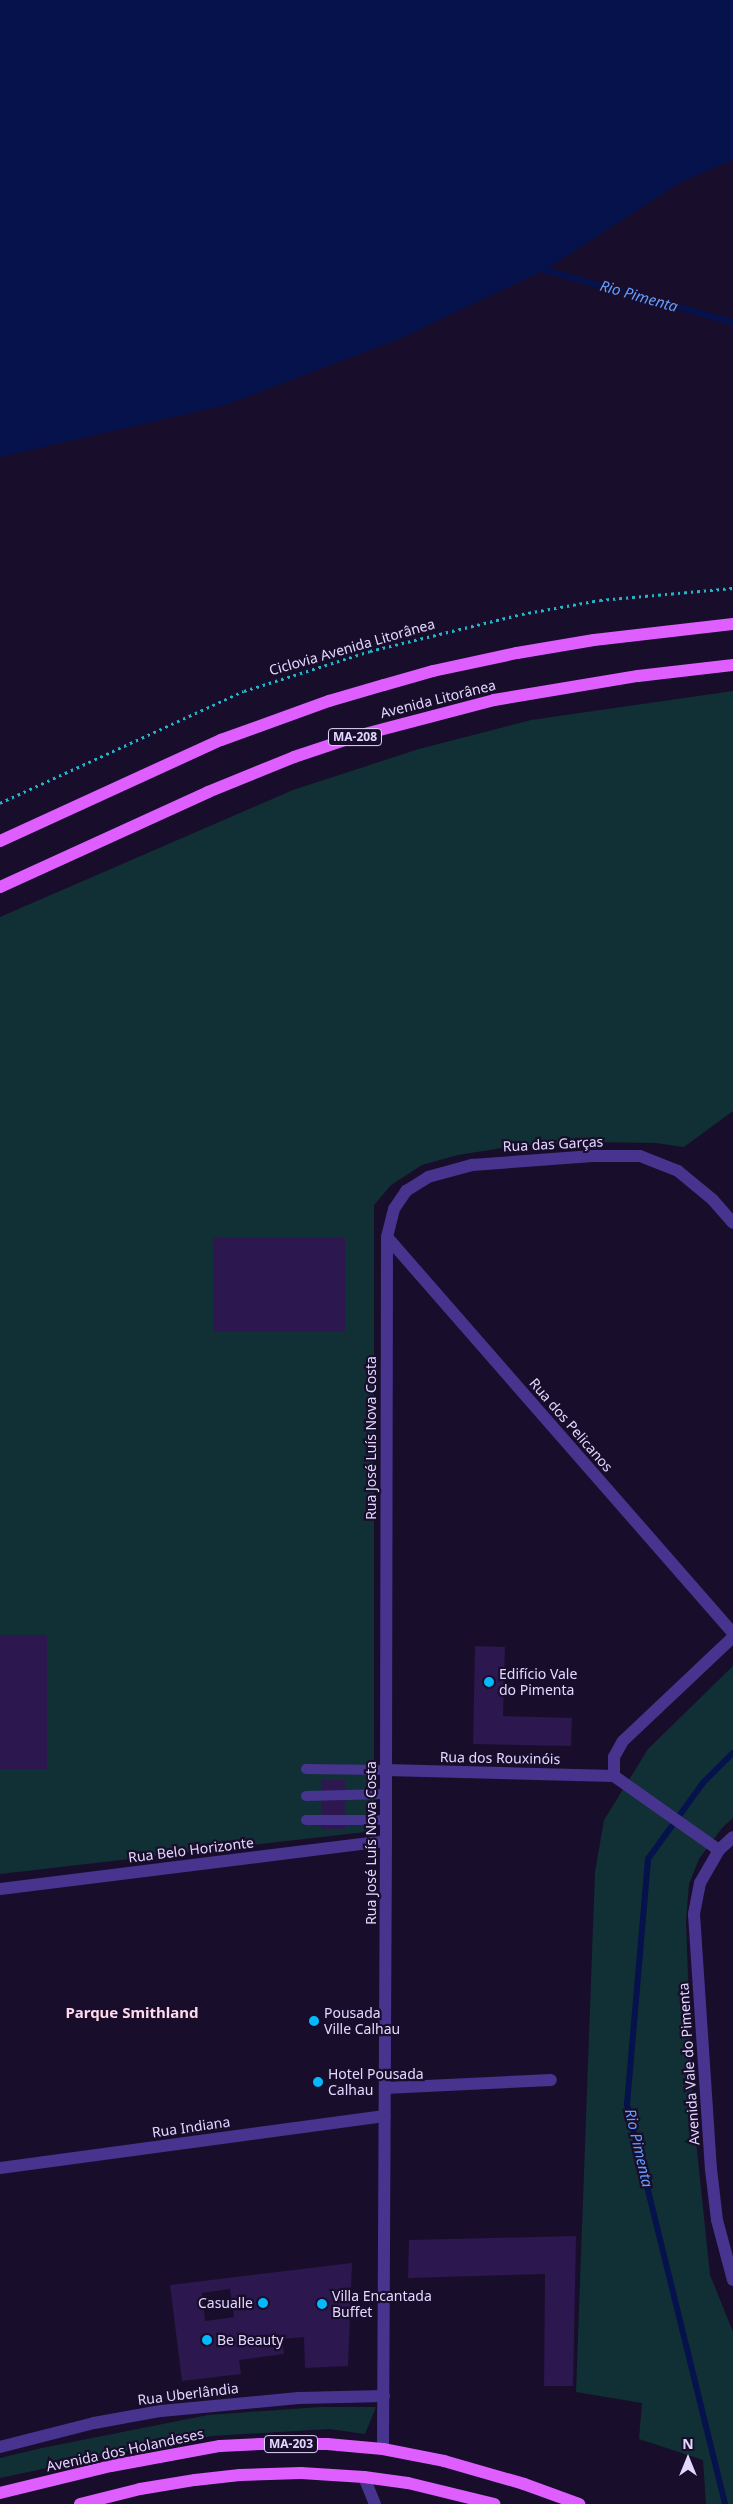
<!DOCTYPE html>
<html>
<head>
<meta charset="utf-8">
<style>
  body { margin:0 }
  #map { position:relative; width:733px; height:2504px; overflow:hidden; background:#180e2b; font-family:"Noto Sans",sans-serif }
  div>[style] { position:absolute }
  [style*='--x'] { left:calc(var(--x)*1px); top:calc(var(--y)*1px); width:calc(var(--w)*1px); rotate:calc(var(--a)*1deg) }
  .green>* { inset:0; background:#103035 }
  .water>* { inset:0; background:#05124c }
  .stream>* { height:5.5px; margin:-2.75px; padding:0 2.75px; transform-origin:2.75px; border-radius:2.75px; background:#05124c }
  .building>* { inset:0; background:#2c174e; transform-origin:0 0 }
  .path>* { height:3px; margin-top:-1.5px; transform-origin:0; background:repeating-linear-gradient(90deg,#22b5c8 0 2.5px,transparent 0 6.5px) }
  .service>* { height:10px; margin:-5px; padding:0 5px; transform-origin:5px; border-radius:5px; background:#47348f }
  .minor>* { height:12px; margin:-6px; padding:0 6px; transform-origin:6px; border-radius:6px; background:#47348f }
  .tertiary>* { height:12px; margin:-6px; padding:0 6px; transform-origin:6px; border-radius:6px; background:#47348f }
  .primary>* { height:12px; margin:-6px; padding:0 6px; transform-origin:6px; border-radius:6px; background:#df5eff }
  .dots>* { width:14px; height:14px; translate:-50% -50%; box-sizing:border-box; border:2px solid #180e2b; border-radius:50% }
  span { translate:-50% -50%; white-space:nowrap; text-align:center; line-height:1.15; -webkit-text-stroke:4.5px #180e2b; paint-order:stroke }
  .shield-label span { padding:1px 4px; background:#180e2b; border:1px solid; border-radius:4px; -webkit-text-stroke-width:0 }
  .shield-label { font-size:12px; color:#e3d7ff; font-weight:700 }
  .street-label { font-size:14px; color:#e3d7ff }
  .poi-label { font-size:14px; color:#e3d7ff }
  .left { translate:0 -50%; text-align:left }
  .right { translate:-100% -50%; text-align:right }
  .water-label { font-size:15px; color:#659dff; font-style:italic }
  .neighbourhood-label { font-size:15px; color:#ffd9eb; font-weight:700 }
  .north { position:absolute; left:663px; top:2434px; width:50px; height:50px; -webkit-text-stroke:4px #180e2b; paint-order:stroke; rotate:0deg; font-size:14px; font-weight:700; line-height:20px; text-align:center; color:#e3d7ff }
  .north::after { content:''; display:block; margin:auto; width:18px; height:22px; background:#e3d7ff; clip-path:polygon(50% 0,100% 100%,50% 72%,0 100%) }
</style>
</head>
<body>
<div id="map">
  <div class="green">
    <div style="clip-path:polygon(733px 691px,733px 1111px,684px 1147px,656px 1143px,592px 1142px,514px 1146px,458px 1155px,422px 1165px,391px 1185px,374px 1205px,374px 1831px,0 1874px,0 917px,293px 790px,419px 749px,531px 720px)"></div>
    <div style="clip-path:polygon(733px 1666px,733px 1818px,722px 1828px,699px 1859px,689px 1884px,686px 1922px,693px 2112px,710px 2275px,733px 2332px,733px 2504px,706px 2504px,703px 2460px,639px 2439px,642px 2403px,576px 2392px,595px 1872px,604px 1820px,648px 1749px)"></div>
    <div style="clip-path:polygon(320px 2407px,376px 2407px,365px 2434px,329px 2429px,212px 2436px,127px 2451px,0 2478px,0 2458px,42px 2448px,208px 2415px)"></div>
  </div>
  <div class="water">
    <div style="clip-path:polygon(0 0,733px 0,733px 160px,681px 182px,545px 270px,397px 340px,225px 405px,0 457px)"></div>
  </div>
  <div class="stream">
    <div style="--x:545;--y:270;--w:195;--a:15.5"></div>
    <div style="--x:725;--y:2504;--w:411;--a:-103.8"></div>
    <div style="--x:627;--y:2105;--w:247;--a:-85.1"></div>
    <div style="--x:648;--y:1859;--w:94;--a:-54.1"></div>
    <div style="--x:703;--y:1783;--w:42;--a:-45"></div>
  </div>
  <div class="building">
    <div style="left:213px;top:1238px;width:132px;height:94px"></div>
    <div style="left:0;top:1635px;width:47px;height:134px"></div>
    <div style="clip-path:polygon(475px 1646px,505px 1647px,503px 1716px,572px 1718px,571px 1746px,473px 1744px)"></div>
    <div style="left:321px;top:1780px;width:24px;height:49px"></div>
    <div style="clip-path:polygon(576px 2236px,573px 2386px,544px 2386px,545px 2274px,408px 2278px,409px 2240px)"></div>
    <div style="clip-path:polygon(evenodd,352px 2263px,348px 2366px,305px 2368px,304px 2337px,282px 2339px,284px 2354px,239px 2360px,241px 2374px,182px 2381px,170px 2285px,352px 2263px,230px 2289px,234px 2317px,205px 2321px,202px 2293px,230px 2289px)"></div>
  </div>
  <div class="path">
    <div style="--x:0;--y:803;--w:268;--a:-24.7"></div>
    <div style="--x:244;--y:691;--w:132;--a:-17.6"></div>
    <div style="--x:370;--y:651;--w:156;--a:-13.7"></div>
    <div style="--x:522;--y:614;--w:79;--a:-10.2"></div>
    <div style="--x:600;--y:600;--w:134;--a:-5.2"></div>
  </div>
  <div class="service">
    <div style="--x:306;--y:1769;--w:80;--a:0.7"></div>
    <div style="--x:306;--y:1796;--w:80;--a:-1.4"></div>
    <div style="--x:306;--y:1820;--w:80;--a:0"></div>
  </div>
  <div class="minor">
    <div style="--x:387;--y:1237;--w:526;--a:48.86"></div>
    <div style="--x:386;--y:1770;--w:533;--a:-89.89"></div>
    <div style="--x:387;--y:1237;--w:29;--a:-76"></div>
    <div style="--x:394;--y:1209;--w:22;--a:-56"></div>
    <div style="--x:406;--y:1191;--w:26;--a:-32"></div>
    <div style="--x:428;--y:1177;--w:46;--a:-15.3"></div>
    <div style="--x:472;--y:1165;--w:121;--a:-4.3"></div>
    <div style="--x:593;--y:1156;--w:47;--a:0"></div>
    <div style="--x:640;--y:1156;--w:41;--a:21.5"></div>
    <div style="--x:678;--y:1171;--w:45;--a:39.6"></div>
    <div style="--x:713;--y:1200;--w:30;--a:49"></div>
    <div style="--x:385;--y:2088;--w:166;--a:-2.8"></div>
    <div style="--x:0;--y:2168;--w:388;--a:-7.7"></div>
    <div style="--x:0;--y:2447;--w:97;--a:-14.3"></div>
    <div style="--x:94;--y:2423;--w:68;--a:-10.2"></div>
    <div style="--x:161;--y:2411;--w:138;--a:-5.4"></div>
    <div style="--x:298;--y:2398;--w:86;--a:-1.3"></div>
    <div style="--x:383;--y:2449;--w:608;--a:-89.72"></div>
    <div style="--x:364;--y:2477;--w:29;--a:68"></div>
  </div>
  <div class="tertiary">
    <div style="--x:614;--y:1776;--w:19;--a:-90"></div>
    <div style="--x:614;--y:1757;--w:18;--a:-61"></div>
    <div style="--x:623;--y:1741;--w:151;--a:-43.4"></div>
    <div style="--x:614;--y:1776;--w:128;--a:35.2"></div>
    <div style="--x:733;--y:1837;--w:19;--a:137"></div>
    <div style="--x:719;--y:1850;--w:38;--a:120"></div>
    <div style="--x:700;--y:1883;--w:32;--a:101"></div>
    <div style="--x:694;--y:1914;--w:256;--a:86.2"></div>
    <div style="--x:711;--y:2169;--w:51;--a:83.3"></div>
    <div style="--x:717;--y:2220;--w:62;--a:75.1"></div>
    <div style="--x:0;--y:1889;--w:389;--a:-7.1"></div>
    <div style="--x:386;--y:1841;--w:71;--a:-90"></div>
    <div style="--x:386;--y:1770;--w:228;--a:1.5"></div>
  </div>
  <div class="primary">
    <div style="--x:0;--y:841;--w:243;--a:-24.6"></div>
    <div style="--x:221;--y:740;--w:115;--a:-19.9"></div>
    <div style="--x:329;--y:701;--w:57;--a:-16.2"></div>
    <div style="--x:384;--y:685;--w:51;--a:-15.9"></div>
    <div style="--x:433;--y:671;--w:86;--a:-12.1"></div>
    <div style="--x:517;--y:653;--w:78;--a:-9.6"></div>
    <div style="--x:594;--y:640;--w:140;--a:-6.6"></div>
    <div style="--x:0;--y:887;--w:229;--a:-24.5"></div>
    <div style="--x:208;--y:792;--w:93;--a:-22.1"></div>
    <div style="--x:294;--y:757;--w:66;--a:-18.4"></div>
    <div style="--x:357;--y:736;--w:142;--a:-14.7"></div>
    <div style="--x:494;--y:700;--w:146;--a:-9.5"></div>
    <div style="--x:638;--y:676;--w:96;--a:-6.6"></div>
    <div style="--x:0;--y:2493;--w:114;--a:-13.7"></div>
    <div style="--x:111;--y:2466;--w:111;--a:-10.4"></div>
    <div style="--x:220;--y:2446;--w:41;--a:-2.8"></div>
    <div style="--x:261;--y:2444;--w:66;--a:0"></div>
    <div style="--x:327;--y:2444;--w:56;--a:5.1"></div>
    <div style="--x:383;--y:2449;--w:62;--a:11.1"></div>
    <div style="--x:444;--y:2461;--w:83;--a:16"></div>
    <div style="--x:524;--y:2484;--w:59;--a:20"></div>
    <div style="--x:80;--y:2504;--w:62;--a:-14"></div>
    <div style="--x:140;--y:2489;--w:56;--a:-9.3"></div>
    <div style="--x:195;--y:2480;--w:45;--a:-6.3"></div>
    <div style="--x:240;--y:2475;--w:61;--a:-1.9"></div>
    <div style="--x:301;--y:2473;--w:63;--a:3.6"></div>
    <div style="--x:364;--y:2477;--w:44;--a:7.8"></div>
    <div style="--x:408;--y:2483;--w:89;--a:13.7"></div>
  </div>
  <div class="dots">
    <div style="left:489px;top:1682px;background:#03baff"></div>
    <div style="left:314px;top:2021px;background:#03baff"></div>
    <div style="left:318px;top:2082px;background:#03baff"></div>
    <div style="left:263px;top:2303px;background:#03baff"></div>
    <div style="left:322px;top:2304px;background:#03baff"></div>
    <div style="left:207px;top:2340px;background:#03baff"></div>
  </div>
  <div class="shield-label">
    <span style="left:355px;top:737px">MA-208</span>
    <span style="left:291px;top:2444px">MA-203</span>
  </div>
  <div class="street-label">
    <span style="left:352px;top:647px;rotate:-16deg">Ciclovia Avenida Litorânea</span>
    <span style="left:438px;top:699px;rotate:-14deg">Avenida Litorânea</span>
    <span style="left:553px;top:1144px;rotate:-3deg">Rua das Garças</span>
    <span style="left:571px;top:1425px;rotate:49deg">Rua dos Pelicanos</span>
    <span style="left:371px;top:1438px;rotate:-90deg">Rua José Luís Nova Costa</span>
    <span style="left:500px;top:1758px;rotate:1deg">Rua dos Rouxinóis</span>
    <span style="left:371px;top:1843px;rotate:-90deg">Rua José Luís Nova Costa</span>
    <span style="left:191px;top:1850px;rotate:-7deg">Rua Belo Horizonte</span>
    <span style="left:689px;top:2064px;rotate:-94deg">Avenida Vale do Pimenta</span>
    <span style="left:191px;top:2127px;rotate:-8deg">Rua Indiana</span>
    <span style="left:188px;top:2394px;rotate:-7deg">Rua Uberlândia</span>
    <span style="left:125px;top:2450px;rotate:-12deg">Avenida dos Holandeses</span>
  </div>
  <div class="poi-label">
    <span class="left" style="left:499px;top:1682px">Edifício Vale<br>do Pimenta</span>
    <span class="left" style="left:324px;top:2021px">Pousada<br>Ville Calhau</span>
    <span class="left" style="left:328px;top:2082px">Hotel Pousada<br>Calhau</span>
    <span class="left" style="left:332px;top:2304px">Villa Encantada<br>Buffet</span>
    <span class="right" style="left:253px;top:2303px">Casualle</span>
    <span class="left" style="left:217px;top:2340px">Be Beauty</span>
  </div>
  <div class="water-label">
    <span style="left:639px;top:296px;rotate:16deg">Rio Pimenta</span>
    <span style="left:639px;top:2148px;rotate:77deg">Rio Pimenta</span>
  </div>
  <div class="neighbourhood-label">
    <span style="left:132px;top:2013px">Parque Smithland</span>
  </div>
  <div class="north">N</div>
</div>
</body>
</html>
